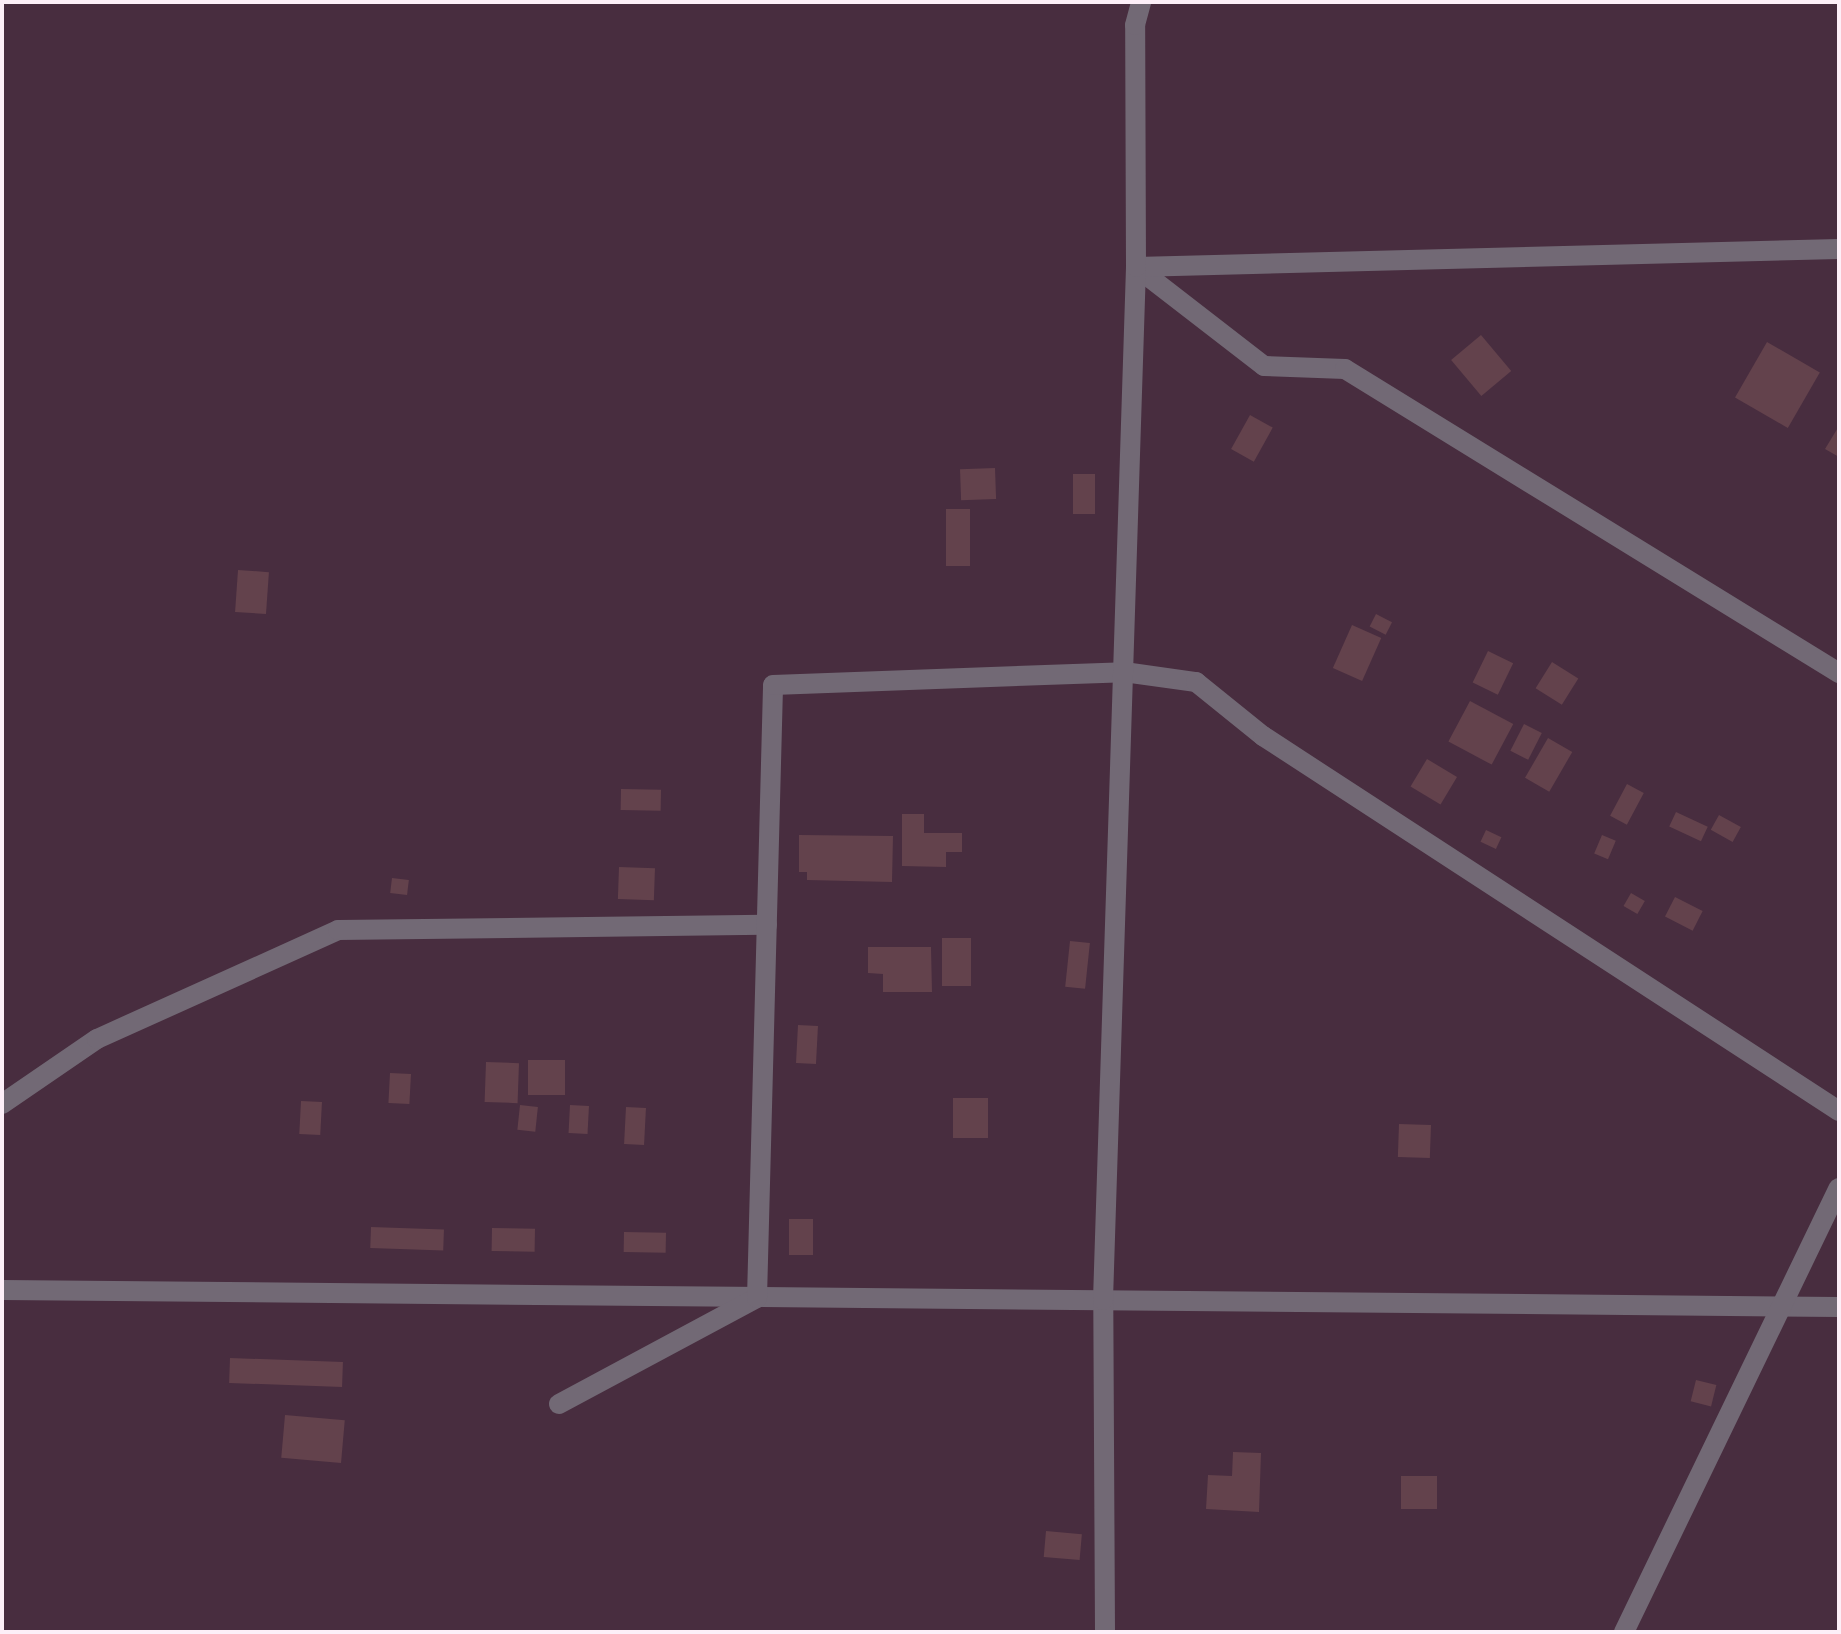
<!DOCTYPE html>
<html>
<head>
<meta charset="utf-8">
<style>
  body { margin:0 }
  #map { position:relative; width:1841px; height:1634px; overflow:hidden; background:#482d3f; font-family:"Work Sans",sans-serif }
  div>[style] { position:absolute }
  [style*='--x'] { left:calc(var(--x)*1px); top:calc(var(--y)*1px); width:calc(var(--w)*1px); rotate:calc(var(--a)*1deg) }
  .building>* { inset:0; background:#63424c; transform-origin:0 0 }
  .minor>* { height:20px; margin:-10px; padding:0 10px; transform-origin:10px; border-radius:10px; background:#726975 }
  span { translate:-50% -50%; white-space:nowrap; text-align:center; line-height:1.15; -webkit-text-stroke:6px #261a22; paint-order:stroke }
  .frame { position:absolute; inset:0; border:4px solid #fdeff8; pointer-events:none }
</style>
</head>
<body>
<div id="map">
  <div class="building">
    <div style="left:1481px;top:335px;width:47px;height:39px;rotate:50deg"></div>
    <div style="left:1767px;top:342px;width:61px;height:64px;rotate:30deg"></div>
    <div style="left:1250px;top:415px;width:26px;height:39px;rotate:29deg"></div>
    <div style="clip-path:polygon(1839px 426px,1839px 457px,1825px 449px)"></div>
    <div style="left:995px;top:468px;width:31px;height:35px;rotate:88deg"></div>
    <div style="left:1073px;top:474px;width:22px;height:40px"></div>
    <div style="left:946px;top:509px;width:24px;height:57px"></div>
    <div style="left:238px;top:570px;width:31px;height:42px;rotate:4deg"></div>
    <div style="left:1376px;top:614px;width:18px;height:14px;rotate:27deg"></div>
    <div style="left:1352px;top:625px;width:32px;height:47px;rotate:24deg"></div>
    <div style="left:1488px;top:651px;width:28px;height:35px;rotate:26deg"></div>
    <div style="left:1552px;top:662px;width:31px;height:31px;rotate:32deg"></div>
    <div style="left:1470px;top:701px;width:49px;height:46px;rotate:28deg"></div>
    <div style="left:1524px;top:724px;width:20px;height:30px;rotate:27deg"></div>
    <div style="left:1548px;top:738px;width:28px;height:46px;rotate:30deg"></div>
    <div style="left:1427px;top:759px;width:35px;height:32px;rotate:31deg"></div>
    <div style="left:1627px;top:784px;width:19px;height:36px;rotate:28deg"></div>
    <div style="left:621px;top:789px;width:40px;height:21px;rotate:1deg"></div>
    <div style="left:1676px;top:812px;width:35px;height:16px;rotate:25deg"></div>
    <div style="clip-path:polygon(902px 814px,924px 814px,924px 833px,962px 833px,962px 852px,946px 852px,946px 867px,902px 866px)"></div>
    <div style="left:1719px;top:815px;width:25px;height:17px;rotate:29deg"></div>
    <div style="left:1486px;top:830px;width:17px;height:13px;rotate:25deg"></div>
    <div style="clip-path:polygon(799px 835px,893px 836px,892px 882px,807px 880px,807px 872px,799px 872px)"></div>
    <div style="left:1602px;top:835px;width:15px;height:20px;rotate:23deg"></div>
    <div style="left:619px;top:867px;width:36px;height:32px;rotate:2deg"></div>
    <div style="left:392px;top:878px;width:17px;height:15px;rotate:7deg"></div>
    <div style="left:1631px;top:893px;width:16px;height:15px;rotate:30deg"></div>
    <div style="left:1675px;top:897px;width:31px;height:22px;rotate:27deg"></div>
    <div style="left:942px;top:938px;width:29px;height:48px"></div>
    <div style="left:1070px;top:941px;width:20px;height:46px;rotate:6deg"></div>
    <div style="clip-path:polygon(868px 947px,931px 947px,932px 992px,883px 992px,883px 974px,868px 973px)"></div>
    <div style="left:798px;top:1025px;width:20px;height:38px;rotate:3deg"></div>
    <div style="left:528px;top:1060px;width:37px;height:35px"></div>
    <div style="left:486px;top:1062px;width:33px;height:40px;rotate:2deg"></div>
    <div style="left:390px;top:1073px;width:21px;height:30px;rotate:3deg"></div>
    <div style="left:953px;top:1098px;width:35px;height:40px"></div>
    <div style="left:301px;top:1101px;width:21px;height:33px;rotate:3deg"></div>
    <div style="left:520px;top:1105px;width:18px;height:25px;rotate:6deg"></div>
    <div style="left:570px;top:1105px;width:19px;height:28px;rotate:3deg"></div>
    <div style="left:626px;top:1107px;width:20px;height:37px;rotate:3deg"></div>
    <div style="left:1399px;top:1124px;width:32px;height:33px;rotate:2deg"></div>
    <div style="left:789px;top:1219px;width:24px;height:36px"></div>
    <div style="left:371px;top:1227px;width:73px;height:21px;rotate:2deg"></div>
    <div style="left:492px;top:1228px;width:43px;height:23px;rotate:1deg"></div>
    <div style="left:624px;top:1232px;width:42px;height:20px;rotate:1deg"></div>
    <div style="left:230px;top:1358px;width:113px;height:25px;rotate:2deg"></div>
    <div style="left:1696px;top:1380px;width:21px;height:22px;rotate:14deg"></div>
    <div style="left:285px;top:1415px;width:60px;height:43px;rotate:5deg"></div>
    <div style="clip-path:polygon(1233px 1452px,1261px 1453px,1259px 1512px,1206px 1509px,1208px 1475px,1232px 1476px)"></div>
    <div style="left:1401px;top:1476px;width:36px;height:33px"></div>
    <div style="left:1046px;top:1531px;width:36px;height:26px;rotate:5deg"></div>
  </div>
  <div class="minor">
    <div style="--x:1136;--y:267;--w:162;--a:37.7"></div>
    <div style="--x:1264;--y:366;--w:81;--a:2.1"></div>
    <div style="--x:1345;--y:369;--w:580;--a:31.61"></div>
    <div style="--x:1136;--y:267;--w:703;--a:-1.47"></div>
    <div style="--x:2;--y:1104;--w:115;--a:-34.4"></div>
    <div style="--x:97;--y:1039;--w:265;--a:-24.3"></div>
    <div style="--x:338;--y:930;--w:429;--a:-0.7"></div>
    <div style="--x:2;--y:1290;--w:1837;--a:0.53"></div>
    <div style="--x:559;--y:1404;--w:225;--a:-28.2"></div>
    <div style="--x:757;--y:1298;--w:613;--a:-88.5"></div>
    <div style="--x:773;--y:685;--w:351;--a:-2.1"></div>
    <div style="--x:1124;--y:672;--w:73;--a:7.9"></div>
    <div style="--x:1196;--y:682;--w:86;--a:38.9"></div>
    <div style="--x:1263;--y:736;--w:687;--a:33.07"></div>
    <div style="--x:1105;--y:1632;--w:332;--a:-90.3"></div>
    <div style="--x:1103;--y:1300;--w:1034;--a:-88.17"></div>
    <div style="--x:1136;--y:267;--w:242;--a:-90.2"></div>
    <div style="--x:1135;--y:25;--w:24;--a:-75"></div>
    <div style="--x:1624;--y:1632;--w:493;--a:-64.2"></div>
  </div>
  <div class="frame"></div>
</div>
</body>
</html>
